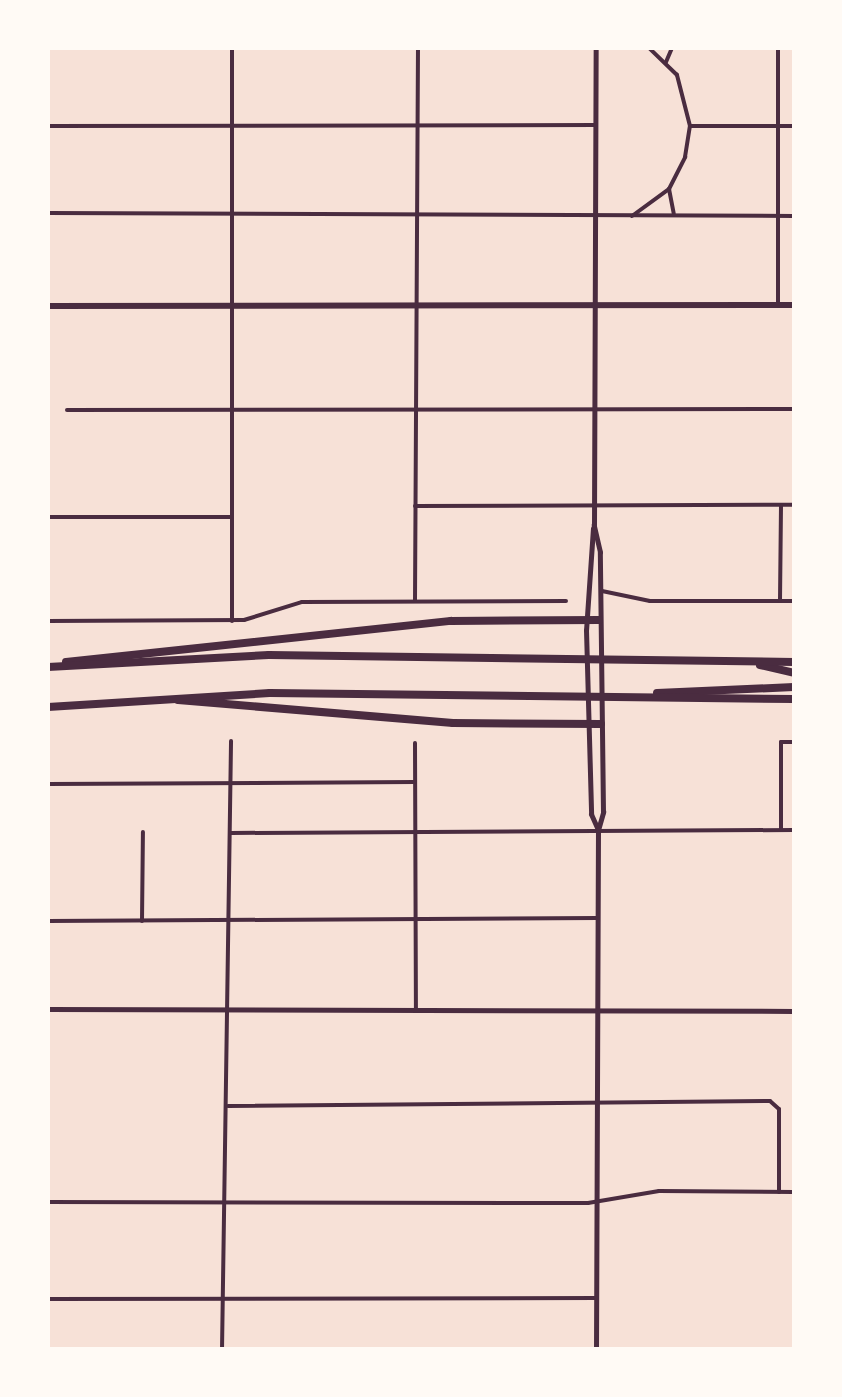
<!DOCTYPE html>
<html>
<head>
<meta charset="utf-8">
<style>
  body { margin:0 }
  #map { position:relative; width:842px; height:1397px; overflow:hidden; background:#f7e1d7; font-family:"Archivo Narrow",sans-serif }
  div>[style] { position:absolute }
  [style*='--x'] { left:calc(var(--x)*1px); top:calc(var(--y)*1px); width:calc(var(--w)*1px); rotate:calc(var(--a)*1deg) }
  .minor>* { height:4px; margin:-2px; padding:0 2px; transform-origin:2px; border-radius:2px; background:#4a2c40 }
  .tertiary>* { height:5px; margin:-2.5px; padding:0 2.5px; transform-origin:2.5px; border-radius:2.5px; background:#4a2c40 }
  .secondary>* { height:5px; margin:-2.5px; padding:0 2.5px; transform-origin:2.5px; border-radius:2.5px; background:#4a2c40 }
  .primary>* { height:6px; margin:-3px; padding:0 3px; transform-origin:3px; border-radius:3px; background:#4a2c40 }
  .motorway>* { height:8px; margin:-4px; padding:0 4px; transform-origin:4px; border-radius:4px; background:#4a2c40 }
  span { translate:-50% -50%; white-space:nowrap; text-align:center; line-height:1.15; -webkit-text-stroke:10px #fffaf5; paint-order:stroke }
  .frame { position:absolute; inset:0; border:50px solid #fffaf5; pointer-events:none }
</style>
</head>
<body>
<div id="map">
  <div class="minor">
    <div style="--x:48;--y:51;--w:3;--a:-90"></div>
    <div style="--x:666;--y:62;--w:15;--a:-67"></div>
    <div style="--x:48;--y:126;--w:548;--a:-0.1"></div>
    <div style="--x:690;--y:126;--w:104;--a:0"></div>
    <div style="--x:669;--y:189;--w:25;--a:79"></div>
    <div style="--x:48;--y:213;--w:746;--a:0.23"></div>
    <div style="--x:632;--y:216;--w:46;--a:-36.1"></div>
    <div style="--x:669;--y:189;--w:36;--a:-63"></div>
    <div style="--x:685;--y:157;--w:31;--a:-81"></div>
    <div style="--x:690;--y:126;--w:53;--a:-104.3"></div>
    <div style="--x:677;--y:75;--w:39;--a:-136"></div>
    <div style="--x:48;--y:252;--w:10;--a:90"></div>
    <div style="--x:778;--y:303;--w:255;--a:-90"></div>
    <div style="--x:48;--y:358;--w:153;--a:90"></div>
    <div style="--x:67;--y:410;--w:727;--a:-0.08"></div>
    <div style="--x:415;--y:506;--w:379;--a:-0.2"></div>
    <div style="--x:48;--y:517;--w:183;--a:0"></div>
    <div style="--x:48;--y:524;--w:97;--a:90"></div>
    <div style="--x:602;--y:591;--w:49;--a:11.8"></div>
    <div style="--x:650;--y:601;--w:144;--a:0"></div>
    <div style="--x:415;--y:601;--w:553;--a:-89.69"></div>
    <div style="--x:780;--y:601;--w:95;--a:-89.4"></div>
    <div style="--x:48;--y:621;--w:196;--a:-0.3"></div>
    <div style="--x:244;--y:620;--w:61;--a:-17.2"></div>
    <div style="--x:302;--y:602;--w:264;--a:-0.2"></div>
    <div style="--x:232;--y:621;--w:573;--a:-90"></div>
    <div style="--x:415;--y:743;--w:267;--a:89.8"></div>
    <div style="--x:48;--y:784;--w:367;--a:-0.3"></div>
    <div style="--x:781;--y:830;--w:88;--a:-90"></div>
    <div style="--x:781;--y:742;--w:13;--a:0"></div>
    <div style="--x:231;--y:833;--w:563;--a:-0.31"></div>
    <div style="--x:48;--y:921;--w:550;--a:-0.31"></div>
    <div style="--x:142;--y:921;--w:89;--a:-89.4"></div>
    <div style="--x:228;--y:1106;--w:542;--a:-0.53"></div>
    <div style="--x:770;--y:1101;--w:12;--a:42"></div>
    <div style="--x:779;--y:1109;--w:83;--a:90"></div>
    <div style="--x:48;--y:1202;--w:540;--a:0.11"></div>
    <div style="--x:588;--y:1203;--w:72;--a:-9.6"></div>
    <div style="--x:659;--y:1191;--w:135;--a:0.4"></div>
    <div style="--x:48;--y:1299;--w:549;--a:-0.1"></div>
    <div style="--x:222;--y:1350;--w:609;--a:-89.15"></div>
  </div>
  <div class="tertiary">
    <div style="--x:48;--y:1009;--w:746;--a:0.15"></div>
  </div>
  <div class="secondary">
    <div style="--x:593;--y:528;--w:102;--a:93.9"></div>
    <div style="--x:586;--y:630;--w:184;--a:88.4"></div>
    <div style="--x:591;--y:814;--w:17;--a:66"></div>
    <div style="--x:596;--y:1350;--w:520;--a:-89.78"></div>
    <div style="--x:598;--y:830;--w:19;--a:-74"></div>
    <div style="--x:603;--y:812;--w:260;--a:-90.7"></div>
    <div style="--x:600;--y:552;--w:28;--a:-103"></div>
    <div style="--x:594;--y:525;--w:477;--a:-89.8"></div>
  </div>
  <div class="primary">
    <div style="--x:48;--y:306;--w:746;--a:-0.08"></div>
  </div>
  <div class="motorway">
    <div style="--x:66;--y:662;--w:387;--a:-6.1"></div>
    <div style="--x:451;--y:621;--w:148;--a:-0.4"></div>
    <div style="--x:760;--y:665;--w:35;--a:13"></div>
    <div style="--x:48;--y:667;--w:221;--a:-3.1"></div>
    <div style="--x:269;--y:655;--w:525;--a:0.76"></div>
    <div style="--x:657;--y:693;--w:137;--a:-2.5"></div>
    <div style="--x:178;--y:700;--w:276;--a:4.8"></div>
    <div style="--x:453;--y:723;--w:148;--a:0.4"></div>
    <div style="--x:48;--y:707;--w:222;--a:-3.6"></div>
    <div style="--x:270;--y:693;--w:524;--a:0.66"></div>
  </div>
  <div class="frame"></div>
</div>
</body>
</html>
